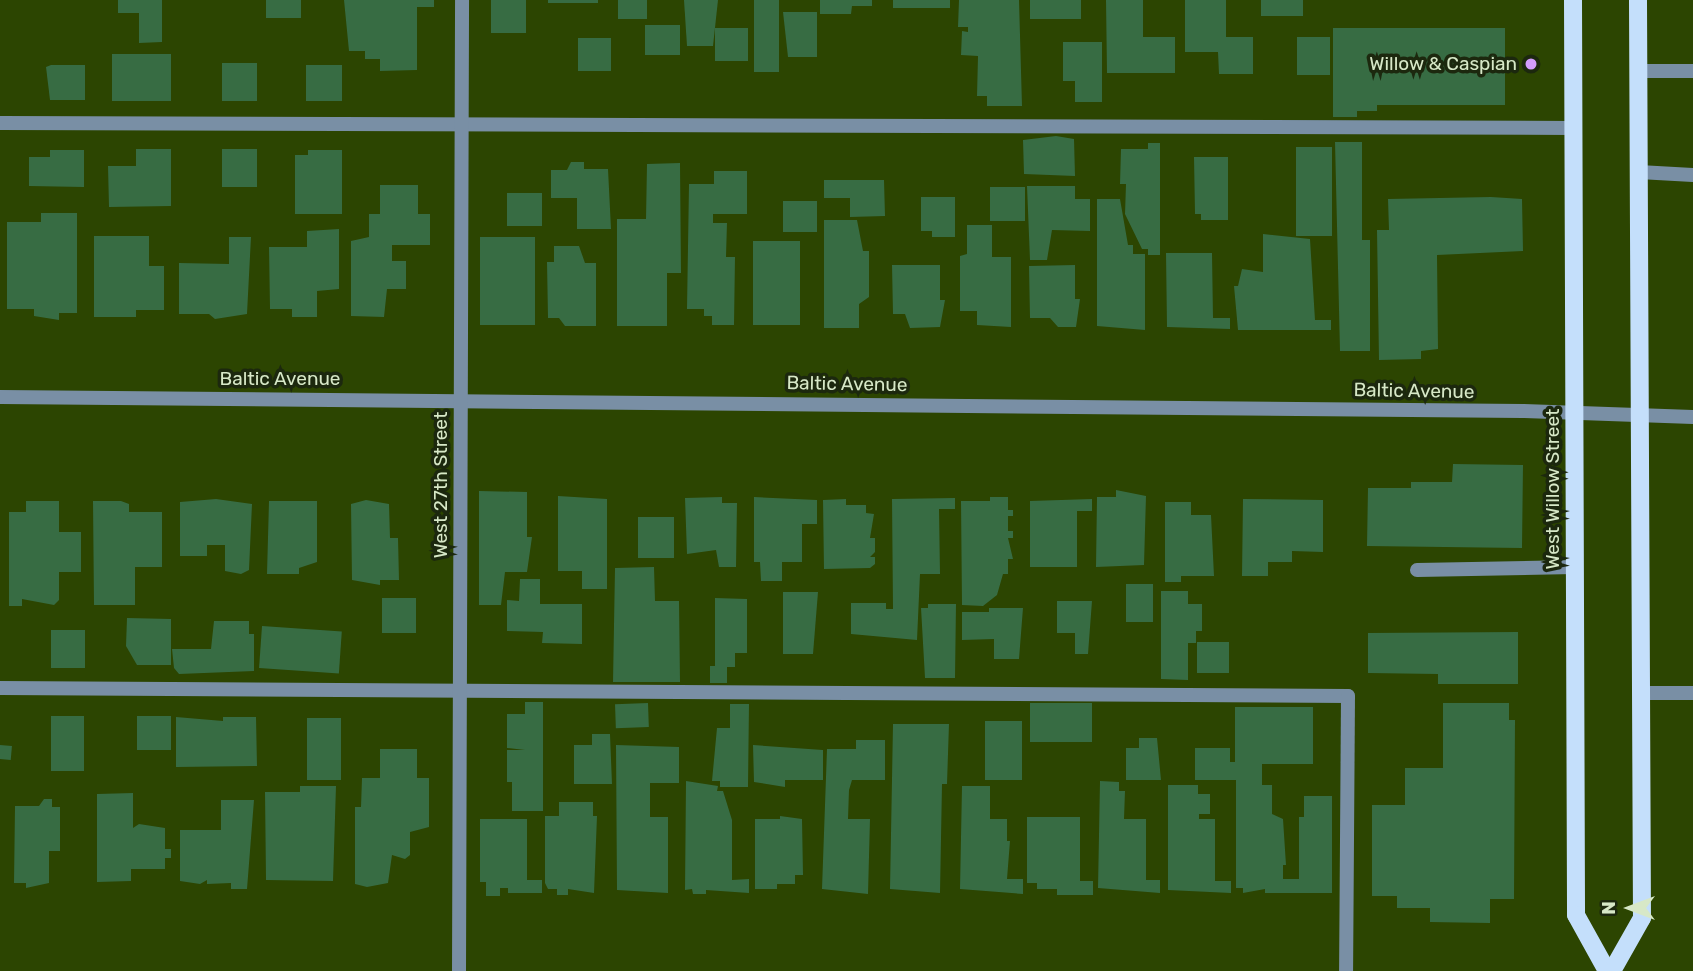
<!DOCTYPE html>
<html>
<head>
<meta charset="utf-8">
<style>
  body { margin:0 }
  #map { position:relative; width:1693px; height:971px; overflow:hidden; background:#2c4501; font-family:Rubik,sans-serif }
  div>[style] { position:absolute }
  [style*='--x'] { left:calc(var(--x)*1px); top:calc(var(--y)*1px); width:calc(var(--w)*1px); rotate:calc(var(--a)*1deg) }
  .building>* { inset:0; background:#376c43; transform-origin:0 0 }
  .lane>* { height:14px; margin:-7px; padding:0 7px; transform-origin:7px; border-radius:7px; background:#798fa5 }
  .street>* { height:14px; margin:-7px; padding:0 7px; transform-origin:7px; border-radius:7px; background:#798fa5 }
  .primary>* { height:18px; margin:-9px; padding:0 9px; transform-origin:9px; border-radius:9px; background:#c4dffb }
  .dots>* { width:19px; height:19px; translate:-50% -50%; box-sizing:border-box; border:4px solid #1c280e; border-radius:50% }
  span { translate:-50% -50%; white-space:nowrap; text-align:center; line-height:1.15; -webkit-text-stroke:7px #1c280e; paint-order:stroke }
  .poi-label { font-size:19px; color:#d7e8c7 }
  .right { translate:-100% -50%; text-align:right }
  .street-label { font-size:19px; color:#d7e8c7 }
  .north { position:absolute; left:1595px; top:873px; width:70px; height:70px; -webkit-text-stroke:5px #1c280e; paint-order:stroke; rotate:270deg; font-size:19px; font-weight:700; line-height:28px; text-align:center; color:#d7e8c7 }
  .north::after { content:''; display:block; margin:auto; width:24px; height:32px; background:#d7e8c7; clip-path:polygon(50% 0,100% 100%,50% 72%,0 100%) }
</style>
</head>
<body>
<div id="map">
  <div class="building">
    <div style="clip-path:polygon(118px 0,162px 0,162px 42px,139px 43px,139px 13px,118px 13px)"></div>
    <div style="left:266px;top:0;width:35px;height:18px"></div>
    <div style="clip-path:polygon(344px 0,434px 0,434px 7px,417px 7px,417px 70px,380px 71px,380px 59px,365px 59px,365px 51px,349px 51px)"></div>
    <div style="left:491px;top:0;width:35px;height:33px"></div>
    <div style="left:548px;top:0;width:50px;height:3px"></div>
    <div style="left:618px;top:0;width:29px;height:19px"></div>
    <div style="clip-path:polygon(684px 0,718px 0,713px 46px,687px 46px)"></div>
    <div style="left:754px;top:0;width:25px;height:72px"></div>
    <div style="clip-path:polygon(820px 0,872px 0,872px 6px,852px 6px,851px 14px,820px 14px)"></div>
    <div style="left:893px;top:0;width:57px;height:8px"></div>
    <div style="clip-path:polygon(959px 0,1019px 0,1022px 106px,987px 106px,987px 96px,977px 96px,978px 56px,961px 55px,962px 31px,968px 32px,968px 27px,958px 27px)"></div>
    <div style="left:1030px;top:0;width:51px;height:19px"></div>
    <div style="clip-path:polygon(1106px 0,1143px 0,1143px 37px,1175px 37px,1175px 73px,1107px 73px)"></div>
    <div style="clip-path:polygon(1185px 0,1226px 0,1226px 37px,1253px 37px,1253px 74px,1219px 74px,1218px 52px,1185px 52px)"></div>
    <div style="left:1261px;top:0;width:42px;height:16px"></div>
    <div style="clip-path:polygon(783px 12px,817px 12px,817px 57px,788px 57px)"></div>
    <div style="left:680px;top:25px;width:30px;height:35px;rotate:90deg"></div>
    <div style="left:715px;top:28px;width:33px;height:33px"></div>
    <div style="clip-path:polygon(1333px 28px,1505px 28px,1505px 105px,1377px 105px,1377px 111px,1357px 111px,1357px 117px,1333px 117px)"></div>
    <div style="left:1297px;top:37px;width:33px;height:38px"></div>
    <div style="left:578px;top:38px;width:33px;height:33px"></div>
    <div style="clip-path:polygon(1063px 42px,1102px 42px,1102px 102px,1075px 102px,1075px 81px,1063px 81px)"></div>
    <div style="left:171px;top:54px;width:47px;height:59px;rotate:90deg"></div>
    <div style="left:257px;top:63px;width:38px;height:35px;rotate:90deg"></div>
    <div style="clip-path:polygon(51px 65px,85px 65px,85px 100px,50px 100px,46px 67px)"></div>
    <div style="left:306px;top:65px;width:36px;height:36px"></div>
    <div style="clip-path:polygon(1056px 136px,1074px 139px,1075px 176px,1024px 174px,1023px 140px)"></div>
    <div style="clip-path:polygon(1335px 142px,1362px 142px,1362px 240px,1370px 240px,1370px 351px,1340px 351px)"></div>
    <div style="clip-path:polygon(1148px 143px,1160px 143px,1160px 255px,1148px 255px,1148px 249px,1142px 249px,1125px 214px,1126px 184px,1120px 184px,1121px 149px,1148px 149px)"></div>
    <div style="left:1296px;top:147px;width:36px;height:89px"></div>
    <div style="clip-path:polygon(136px 149px,171px 149px,171px 206px,109px 207px,108px 166px,136px 166px)"></div>
    <div style="left:222px;top:149px;width:35px;height:38px"></div>
    <div style="clip-path:polygon(50px 150px,84px 150px,84px 187px,29px 186px,29px 157px,50px 157px)"></div>
    <div style="clip-path:polygon(308px 150px,342px 150px,342px 214px,295px 214px,295px 155px,308px 155px)"></div>
    <div style="clip-path:polygon(1194px 157px,1228px 157px,1228px 220px,1201px 220px,1201px 214px,1195px 214px)"></div>
    <div style="clip-path:polygon(571px 162px,584px 162px,584px 169px,608px 169px,611px 229px,577px 229px,577px 198px,551px 198px,551px 170px,567px 170px)"></div>
    <div style="clip-path:polygon(680px 163px,681px 273px,667px 273px,667px 326px,617px 326px,617px 219px,646px 219px,647px 164px)"></div>
    <div style="clip-path:polygon(714px 171px,747px 171px,747px 214px,713px 214px,713px 223px,727px 223px,726px 257px,735px 257px,734px 325px,712px 325px,712px 316px,704px 316px,704px 309px,687px 309px,689px 184px,714px 184px)"></div>
    <div style="clip-path:polygon(824px 180px,884px 180px,885px 216px,850px 217px,850px 198px,824px 198px)"></div>
    <div style="clip-path:polygon(380px 185px,418px 185px,418px 214px,430px 214px,430px 245px,392px 245px,392px 261px,406px 261px,406px 289px,387px 289px,384px 317px,351px 316px,351px 241px,369px 237px,369px 214px,380px 214px)"></div>
    <div style="clip-path:polygon(1027px 186px,1075px 186px,1075px 199px,1090px 199px,1090px 231px,1052px 230px,1047px 260px,1030px 260px)"></div>
    <div style="left:990px;top:187px;width:35px;height:34px"></div>
    <div style="left:507px;top:193px;width:35px;height:33px"></div>
    <div style="clip-path:polygon(921px 197px,955px 197px,955px 237px,932px 237px,932px 231px,921px 231px)"></div>
    <div style="clip-path:polygon(1491px 197px,1522px 199px,1523px 251px,1437px 255px,1438px 349px,1421px 351px,1421px 359px,1379px 360px,1377px 230px,1389px 230px,1388px 199px)"></div>
    <div style="clip-path:polygon(1097px 199px,1120px 199px,1128px 245px,1133px 245px,1133px 254px,1145px 254px,1145px 330px,1097px 326px)"></div>
    <div style="left:817px;top:201px;width:31px;height:34px;rotate:90deg"></div>
    <div style="clip-path:polygon(41px 213px,77px 213px,77px 313px,59px 313px,59px 320px,34px 316px,34px 309px,7px 309px,7px 222px,41px 222px)"></div>
    <div style="clip-path:polygon(824px 220px,857px 220px,863px 251px,869px 251px,869px 297px,859px 304px,859px 328px,824px 328px)"></div>
    <div style="clip-path:polygon(967px 225px,992px 225px,992px 257px,1011px 257px,1011px 327px,977px 325px,977px 311px,960px 311px,960px 256px,967px 254px)"></div>
    <div style="clip-path:polygon(339px 229px,339px 289px,317px 291px,317px 317px,292px 317px,292px 309px,270px 309px,269px 247px,307px 247px,307px 231px)"></div>
    <div style="clip-path:polygon(1263px 234px,1310px 239px,1315px 320px,1331px 320px,1331px 330px,1238px 330px,1234px 286px,1238px 286px,1242px 269px,1263px 272px)"></div>
    <div style="clip-path:polygon(94px 236px,149px 236px,149px 266px,164px 266px,164px 310px,136px 310px,136px 317px,94px 317px)"></div>
    <div style="clip-path:polygon(229px 237px,251px 237px,247px 314px,215px 319px,209px 314px,179px 314px,179px 263px,229px 264px)"></div>
    <div style="left:535px;top:237px;width:88px;height:55px;rotate:90deg"></div>
    <div style="left:753px;top:241px;width:47px;height:84px"></div>
    <div style="clip-path:polygon(554px 246px,579px 246px,585px 263px,596px 263px,596px 326px,565px 326px,559px 318px,548px 318px,547px 262px,554px 262px)"></div>
    <div style="clip-path:polygon(1166px 253px,1212px 253px,1213px 318px,1230px 318px,1230px 329px,1167px 327px)"></div>
    <div style="clip-path:polygon(892px 265px,940px 265px,940px 300px,945px 300px,940px 327px,910px 328px,905px 314px,893px 314px)"></div>
    <div style="clip-path:polygon(1075px 265px,1075px 299px,1080px 299px,1076px 327px,1058px 327px,1050px 318px,1030px 318px,1029px 266px)"></div>
    <div style="clip-path:polygon(1453px 464px,1523px 465px,1522px 548px,1367px 546px,1368px 488px,1411px 488px,1411px 482px,1452px 482px)"></div>
    <div style="clip-path:polygon(1116px 490px,1146px 496px,1144px 565px,1096px 567px,1097px 497px,1116px 497px)"></div>
    <div style="clip-path:polygon(479px 491px,527px 492px,527px 537px,532px 537px,527px 572px,505px 572px,501px 605px,479px 605px)"></div>
    <div style="clip-path:polygon(558px 496px,607px 499px,607px 589px,582px 589px,582px 571px,558px 571px)"></div>
    <div style="clip-path:polygon(722px 497px,722px 503px,737px 503px,736px 567px,719px 567px,716px 550px,687px 554px,685px 498px)"></div>
    <div style="clip-path:polygon(754px 497px,817px 500px,817px 524px,802px 524px,802px 562px,782px 562px,782px 581px,761px 581px,760px 562px,754px 562px)"></div>
    <div style="clip-path:polygon(990px 497px,1008px 497px,1008px 510px,1013px 510px,1013px 516px,1008px 516px,1008px 531px,1013px 531px,1013px 538px,1008px 538px,1013px 559px,1008px 559px,1008px 574px,1003px 574px,997px 595px,983px 606px,962px 605px,961px 501px,990px 501px)"></div>
    <div style="clip-path:polygon(955px 498px,955px 509px,939px 509px,940px 574px,920px 574px,917px 640px,851px 634px,851px 603px,886px 603px,886px 609px,893px 609px,892px 499px)"></div>
    <div style="clip-path:polygon(216px 499px,252px 504px,249px 570px,241px 574px,225px 571px,225px 545px,207px 545px,207px 556px,180px 556px,180px 502px)"></div>
    <div style="clip-path:polygon(846px 499px,846px 505px,866px 505px,866px 513px,874px 514px,870px 538px,875px 538px,875px 552px,870px 557px,875px 557px,875px 564px,870px 568px,824px 569px,823px 500px)"></div>
    <div style="clip-path:polygon(1092px 499px,1092px 511px,1077px 511px,1077px 567px,1030px 567px,1030px 501px)"></div>
    <div style="clip-path:polygon(1243px 499px,1323px 500px,1323px 552px,1292px 551px,1292px 562px,1268px 562px,1268px 576px,1242px 576px)"></div>
    <div style="clip-path:polygon(366px 500px,389px 504px,390px 538px,398px 538px,399px 580px,380px 580px,380px 585px,352px 580px,351px 504px)"></div>
    <div style="clip-path:polygon(26px 501px,59px 501px,59px 532px,81px 532px,81px 572px,59px 572px,59px 600px,54px 605px,22px 599px,22px 606px,9px 606px,9px 512px,26px 512px)"></div>
    <div style="clip-path:polygon(93px 501px,121px 501px,129px 504px,129px 512px,162px 512px,162px 567px,135px 567px,135px 605px,94px 605px)"></div>
    <div style="clip-path:polygon(269px 501px,317px 501px,317px 562px,299px 568px,299px 574px,267px 574px)"></div>
    <div style="clip-path:polygon(1165px 502px,1191px 502px,1191px 515px,1211px 515px,1214px 576px,1181px 576px,1181px 582px,1165px 582px)"></div>
    <div style="left:638px;top:517px;width:36px;height:41px"></div>
    <div style="clip-path:polygon(654px 567px,655px 601px,679px 601px,680px 682px,613px 682px,615px 568px)"></div>
    <div style="clip-path:polygon(520px 579px,540px 579px,540px 604px,582px 604px,582px 644px,542px 643px,543px 632px,507px 631px,507px 600px,519px 601px)"></div>
    <div style="left:1126px;top:584px;width:27px;height:38px"></div>
    <div style="clip-path:polygon(1161px 591px,1188px 591px,1188px 604px,1202px 604px,1202px 631px,1196px 631px,1196px 643px,1188px 643px,1188px 680px,1161px 679px)"></div>
    <div style="clip-path:polygon(783px 592px,818px 592px,813px 654px,783px 654px)"></div>
    <div style="left:416px;top:598px;width:35px;height:34px;rotate:90deg"></div>
    <div style="clip-path:polygon(715px 598px,747px 599px,747px 653px,735px 653px,735px 667px,727px 667px,727px 683px,710px 683px,710px 666px,715px 666px)"></div>
    <div style="clip-path:polygon(1057px 601px,1092px 601px,1088px 654px,1075px 654px,1075px 633px,1057px 633px)"></div>
    <div style="clip-path:polygon(928px 604px,956px 604px,955px 678px,925px 678px,921px 608px,928px 608px)"></div>
    <div style="clip-path:polygon(989px 608px,1023px 608px,1019px 659px,994px 659px,994px 639px,962px 640px,962px 612px,989px 612px)"></div>
    <div style="clip-path:polygon(127px 618px,171px 619px,171px 665px,137px 665px,126px 646px)"></div>
    <div style="clip-path:polygon(214px 621px,249px 621px,249px 634px,254px 634px,254px 671px,179px 674px,174px 668px,172px 649px,211px 649px)"></div>
    <div style="left:262px;top:626px;width:80px;height:42px;rotate:4deg"></div>
    <div style="left:51px;top:630px;width:34px;height:38px"></div>
    <div style="clip-path:polygon(1518px 632px,1518px 684px,1438px 684px,1438px 674px,1368px 673px,1368px 633px)"></div>
    <div style="left:1197px;top:642px;width:32px;height:31px"></div>
    <div style="clip-path:polygon(525px 702px,543px 702px,543px 811px,512px 811px,512px 782px,507px 782px,507px 750px,525px 750px,507px 748px,507px 714px,525px 714px)"></div>
    <div style="left:648px;top:703px;width:24px;height:33px;rotate:88deg"></div>
    <div style="left:1030px;top:703px;width:62px;height:39px"></div>
    <div style="clip-path:polygon(1443px 703px,1509px 703px,1509px 720px,1515px 720px,1514px 899px,1490px 899px,1490px 923px,1430px 922px,1430px 908px,1397px 908px,1397px 896px,1372px 896px,1372px 805px,1405px 805px,1405px 768px,1443px 768px)"></div>
    <div style="clip-path:polygon(730px 704px,749px 704px,748px 787px,720px 787px,720px 781px,712px 781px,717px 728px,730px 728px)"></div>
    <div style="clip-path:polygon(1235px 707px,1313px 707px,1313px 764px,1262px 764px,1262px 785px,1272px 785px,1272px 814px,1283px 819px,1286px 865px,1283px 865px,1283px 879px,1299px 879px,1299px 817px,1304px 817px,1304px 796px,1332px 796px,1332px 893px,1265px 893px,1265px 889px,1243px 893px,1243px 888px,1236px 888px,1236px 780px,1195px 780px,1195px 748px,1230px 748px,1230px 762px,1235px 762px)"></div>
    <div style="left:51px;top:716px;width:33px;height:55px"></div>
    <div style="left:171px;top:716px;width:34px;height:34px;rotate:90deg"></div>
    <div style="clip-path:polygon(176px 717px,223px 721px,223px 717px,256px 717px,257px 766px,176px 767px)"></div>
    <div style="left:307px;top:718px;width:34px;height:62px"></div>
    <div style="left:985px;top:721px;width:37px;height:59px"></div>
    <div style="clip-path:polygon(893px 724px,949px 724px,947px 784px,942px 784px,940px 893px,890px 889px)"></div>
    <div style="clip-path:polygon(592px 734px,610px 734px,612px 784px,574px 784px,574px 745px,592px 745px)"></div>
    <div style="clip-path:polygon(1139px 738px,1157px 738px,1161px 780px,1126px 780px,1126px 748px,1139px 748px)"></div>
    <div style="clip-path:polygon(856px 740px,885px 740px,885px 780px,852px 780px,849px 790px,848px 819px,870px 819px,868px 894px,822px 889px,827px 749px,856px 749px)"></div>
    <div style="left:0;top:745px;width:12px;height:14px;rotate:5deg"></div>
    <div style="clip-path:polygon(616px 745px,679px 747px,679px 783px,650px 783px,650px 817px,668px 817px,668px 893px,617px 890px)"></div>
    <div style="clip-path:polygon(753px 745px,823px 750px,823px 780px,785px 780px,785px 787px,754px 782px)"></div>
    <div style="clip-path:polygon(380px 749px,417px 749px,417px 778px,429px 778px,429px 827px,410px 832px,410px 855px,405px 859px,392px 855px,388px 883px,367px 887px,355px 884px,355px 807px,361px 807px,362px 778px,380px 778px)"></div>
    <div style="clip-path:polygon(686px 781px,718px 786px,717px 791px,723px 791px,732px 820px,732px 880px,749px 879px,749px 893px,706px 890px,706px 894px,693px 894px,692px 889px,685px 890px)"></div>
    <div style="clip-path:polygon(1100px 781px,1119px 782px,1119px 791px,1125px 791px,1124px 819px,1146px 819px,1146px 880px,1160px 880px,1160px 893px,1098px 888px)"></div>
    <div style="clip-path:polygon(1168px 785px,1198px 785px,1198px 794px,1210px 794px,1210px 814px,1199px 814px,1199px 819px,1215px 819px,1215px 881px,1231px 881px,1231px 893px,1168px 890px)"></div>
    <div style="clip-path:polygon(300px 786px,336px 786px,333px 881px,266px 880px,265px 792px,300px 792px)"></div>
    <div style="clip-path:polygon(962px 786px,990px 786px,990px 819px,1007px 819px,1007px 841px,1010px 841px,1007px 879px,1023px 879px,1023px 894px,960px 889px)"></div>
    <div style="clip-path:polygon(133px 793px,133px 828px,139px 824px,165px 828px,165px 849px,171px 849px,171px 858px,165px 858px,165px 869px,131px 869px,131px 881px,97px 882px,97px 794px)"></div>
    <div style="clip-path:polygon(44px 799px,52px 799px,52px 807px,60px 807px,60px 851px,49px 851px,49px 883px,26px 888px,26px 883px,14px 883px,15px 806px,39px 806px)"></div>
    <div style="clip-path:polygon(221px 800px,254px 800px,247px 889px,231px 889px,231px 883px,207px 884px,207px 880px,200px 884px,180px 881px,180px 830px,221px 830px)"></div>
    <div style="clip-path:polygon(559px 802px,593px 802px,593px 816px,597px 816px,594px 893px,568px 889px,568px 895px,557px 895px,557px 889px,548px 889px,545px 883px,545px 816px,559px 816px)"></div>
    <div style="clip-path:polygon(780px 816px,802px 819px,803px 875px,795px 875px,795px 884px,777px 884px,777px 889px,755px 889px,755px 819px,780px 819px)"></div>
    <div style="clip-path:polygon(1027px 817px,1080px 817px,1080px 881px,1093px 881px,1093px 895px,1057px 895px,1057px 889px,1037px 889px,1037px 883px,1027px 883px)"></div>
    <div style="clip-path:polygon(480px 819px,527px 819px,527px 880px,542px 880px,542px 893px,508px 893px,508px 888px,500px 888px,500px 896px,486px 896px,486px 882px,480px 882px)"></div>
  </div>
  <div class="lane">
    <div style="--x:1638;--y:71;--w:55;--a:0"></div>
    <div style="--x:0;--y:123;--w:1574;--a:0.18"></div>
    <div style="--x:1639;--y:172;--w:54;--a:3.2"></div>
    <div style="--x:1417;--y:570;--w:157;--a:-1.1"></div>
    <div style="--x:0;--y:688;--w:1348;--a:0.34"></div>
    <div style="--x:1348;--y:696;--w:275;--a:90.4"></div>
    <div style="--x:1641;--y:693;--w:52;--a:0"></div>
  </div>
  <div class="street">
    <div style="--x:0;--y:397;--w:1523;--a:0.53"></div>
    <div style="--x:1523;--y:411;--w:170;--a:2"></div>
    <div style="--x:459;--y:971;--w:971;--a:-89.82"></div>
  </div>
  <div class="primary">
    <div style="--x:1573;--y:0;--w:915;--a:89.81"></div>
    <div style="--x:1576;--y:915;--w:64;--a:61"></div>
    <div style="--x:1612;--y:971;--w:61;--a:-60.5"></div>
    <div style="--x:1642;--y:918;--w:918;--a:-90.25"></div>
  </div>
  <div class="dots">
    <div style="left:1531px;top:64px;background:#d39cfd"></div>
  </div>
  <div class="poi-label">
    <span class="right" style="left:1517px;top:64px">Willow &amp; Caspian</span>
  </div>
  <div class="street-label">
    <span style="left:280px;top:379px">Baltic Avenue</span>
    <span style="left:847px;top:384px;rotate:1deg">Baltic Avenue</span>
    <span style="left:1414px;top:391px;rotate:1deg">Baltic Avenue</span>
    <span style="left:441px;top:485px;rotate:-90deg">West 27th Street</span>
    <span style="left:1553px;top:489px;rotate:-90deg">West Willow Street</span>
  </div>
  <div class="north">N</div>
</div>
</body>
</html>
